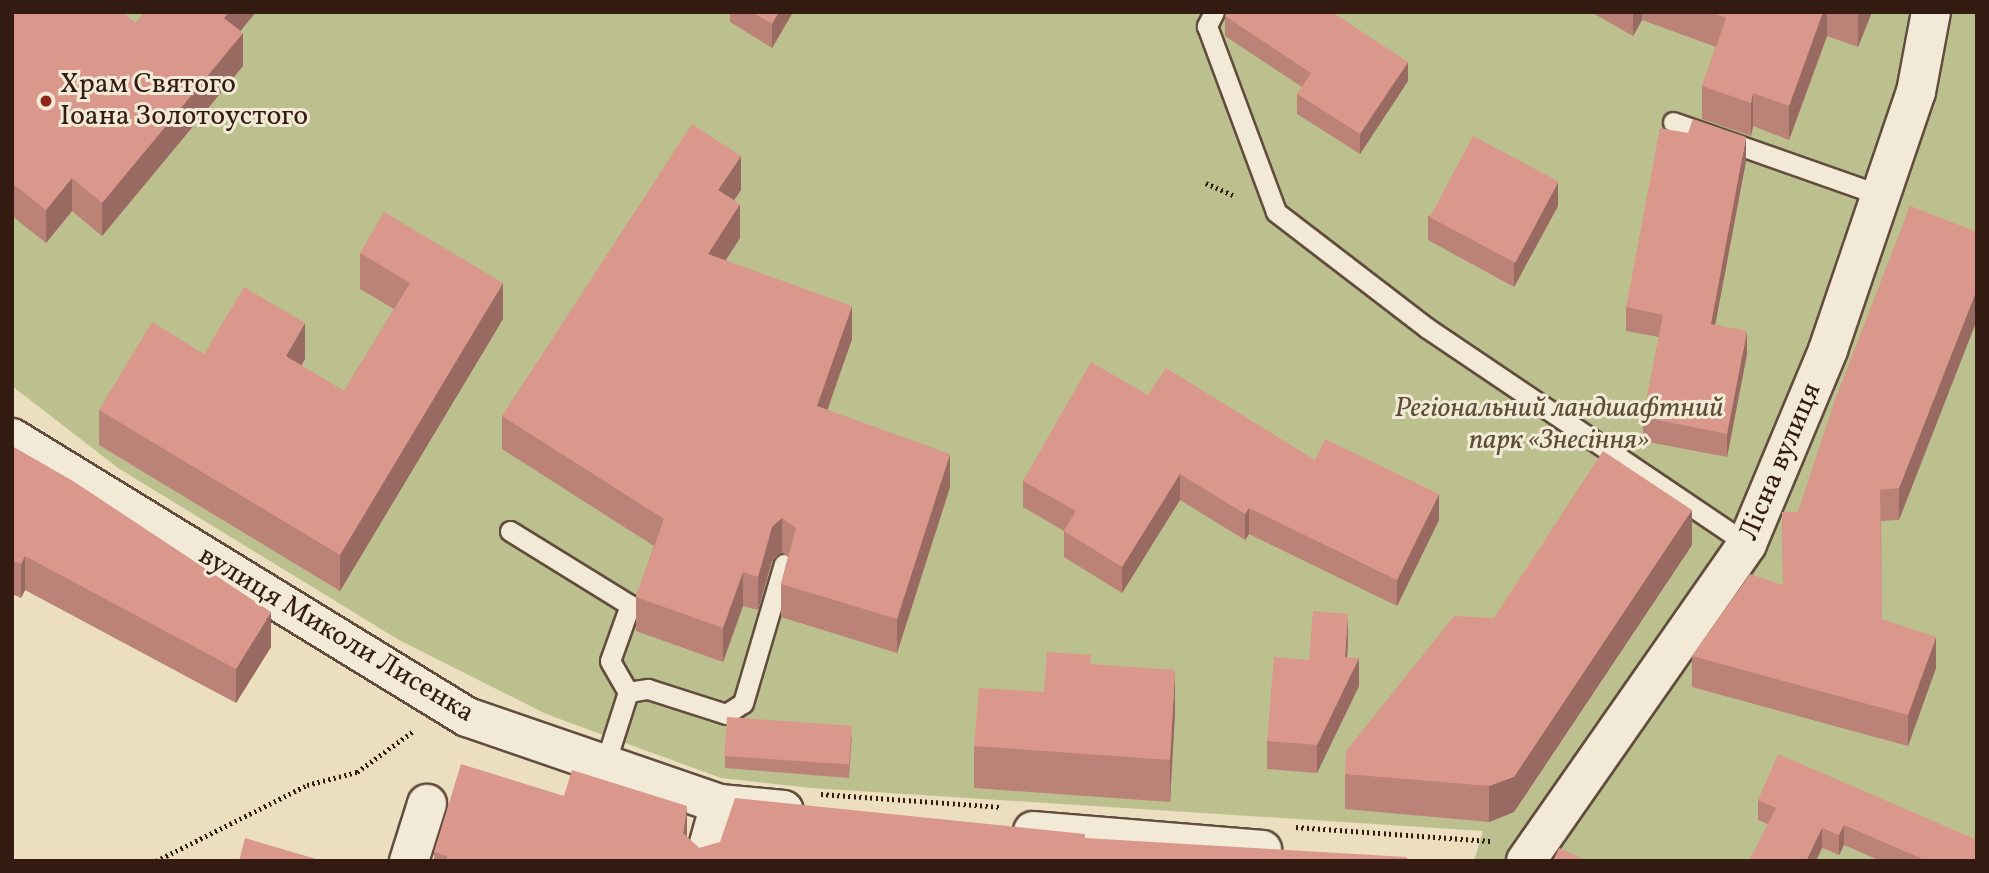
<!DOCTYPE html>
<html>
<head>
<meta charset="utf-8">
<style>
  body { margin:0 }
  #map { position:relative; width:1989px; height:873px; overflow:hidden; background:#ebdfc0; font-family:Vollkorn,serif }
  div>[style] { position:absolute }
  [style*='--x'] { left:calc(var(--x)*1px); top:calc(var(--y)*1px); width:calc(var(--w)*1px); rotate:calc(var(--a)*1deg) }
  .green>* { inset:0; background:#bcc08e }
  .path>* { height:4.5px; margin-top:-2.25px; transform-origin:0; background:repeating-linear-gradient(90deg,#331b11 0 2px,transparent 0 5.5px) }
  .roads { filter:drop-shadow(2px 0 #614c3d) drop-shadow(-2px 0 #614c3d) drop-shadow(0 2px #614c3d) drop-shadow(0 -2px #614c3d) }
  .lane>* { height:19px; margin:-9.5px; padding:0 9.5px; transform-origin:9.5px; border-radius:9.5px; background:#f2ead6 }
  .street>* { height:38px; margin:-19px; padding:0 19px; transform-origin:19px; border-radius:19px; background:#f2ead6 }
  .wall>* { inset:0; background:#bb8278 }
  .shaded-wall>* { inset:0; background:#996a61 }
  .building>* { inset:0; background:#da978b; transform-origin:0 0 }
  .dots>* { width:19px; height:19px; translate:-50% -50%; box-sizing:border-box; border:4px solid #f2ead6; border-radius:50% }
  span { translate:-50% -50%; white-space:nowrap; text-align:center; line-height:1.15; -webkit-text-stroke:6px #f2ead6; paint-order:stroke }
  .poi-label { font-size:28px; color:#331b11 }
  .left { translate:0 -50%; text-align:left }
  .park-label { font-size:28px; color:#5c4d36; font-style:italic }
  .street-label { font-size:28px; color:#331b11 }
  .frame { position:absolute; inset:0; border:14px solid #331b11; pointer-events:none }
</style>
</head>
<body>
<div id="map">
  <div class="green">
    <div style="clip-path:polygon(12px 12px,1977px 12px,1977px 861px,1474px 861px,1483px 831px,811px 788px,721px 778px,546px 714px,399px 640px,118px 468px,12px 386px)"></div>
  </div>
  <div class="path">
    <div style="--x:1206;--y:183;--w:30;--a:24"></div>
    <div style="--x:821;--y:794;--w:180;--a:4.1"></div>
    <div style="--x:1296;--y:827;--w:195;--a:4.1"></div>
    <div style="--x:156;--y:861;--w:169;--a:-26.7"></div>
    <div style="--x:307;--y:785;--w:52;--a:-14.6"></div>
    <div style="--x:357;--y:772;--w:68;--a:-36"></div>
  </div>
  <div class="roads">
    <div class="lane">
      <div style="--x:1214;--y:12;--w:16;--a:117"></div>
      <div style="--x:1207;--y:26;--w:198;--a:69.6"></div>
      <div style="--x:1276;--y:212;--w:190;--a:37.5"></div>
      <div style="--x:1427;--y:328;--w:386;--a:34"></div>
      <div style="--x:1673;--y:122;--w:217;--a:19.4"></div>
      <div style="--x:510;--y:531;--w:141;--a:31.7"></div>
      <div style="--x:630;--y:605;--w:59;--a:109.7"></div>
      <div style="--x:610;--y:661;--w:36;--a:60"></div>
      <div style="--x:605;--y:764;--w:76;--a:-72.3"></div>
      <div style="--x:628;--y:692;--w:20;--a:-9"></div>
      <div style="--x:648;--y:689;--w:82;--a:17.8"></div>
      <div style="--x:726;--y:714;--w:20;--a:-33"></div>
      <div style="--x:743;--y:703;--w:145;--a:-73.6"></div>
    </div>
    <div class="street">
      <div style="--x:12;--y:438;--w:534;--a:31.52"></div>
      <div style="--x:467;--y:717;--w:268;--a:19"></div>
      <div style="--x:720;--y:804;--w:64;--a:5.4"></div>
      <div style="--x:1033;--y:831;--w:230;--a:4.7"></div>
      <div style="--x:409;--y:861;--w:60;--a:-72.5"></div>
      <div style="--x:704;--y:861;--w:59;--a:-74.3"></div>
      <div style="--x:1526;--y:861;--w:386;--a:-55.1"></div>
      <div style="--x:1747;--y:544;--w:210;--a:-67.3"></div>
      <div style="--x:1828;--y:350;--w:273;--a:-71.2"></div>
      <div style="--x:1916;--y:92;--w:81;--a:-79.4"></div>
    </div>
  </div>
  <div class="wall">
    <div style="clip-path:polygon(12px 12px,136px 23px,145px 12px,256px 12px,240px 31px,243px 66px,102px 236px,72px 211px,46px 243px,12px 216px)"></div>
    <div style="clip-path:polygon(730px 12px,793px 12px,772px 48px,730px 22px)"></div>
    <div style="clip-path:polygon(1591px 12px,1872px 12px,1858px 47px,1827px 36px,1789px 140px,1753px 126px,1751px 136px,1702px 119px,1702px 86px,1716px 47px,1642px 20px,1633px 36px)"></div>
    <div style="clip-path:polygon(1225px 16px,1408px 81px,1360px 154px,1297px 114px,1297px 94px,1302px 87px,1225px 36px)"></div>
    <div style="clip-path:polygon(1746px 161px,1715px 325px,1747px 354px,1727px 457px,1643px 441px,1643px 417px,1659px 337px,1626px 331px,1626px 307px)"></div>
    <div style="clip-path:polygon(741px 190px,734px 200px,740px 238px,726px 260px,852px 339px,827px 410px,950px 487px,897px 653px,781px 617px,781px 584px,788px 557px,782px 552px,772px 561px,758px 610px,743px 606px,723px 662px,636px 631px,636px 597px,654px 546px,502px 449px,502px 416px)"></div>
    <div style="clip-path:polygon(1558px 206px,1514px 287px,1428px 240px,1428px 216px)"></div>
    <div style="clip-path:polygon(1910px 206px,1899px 520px,1881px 521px,1882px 619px,1936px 668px,1908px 746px,1692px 687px,1692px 656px,1783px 585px,1782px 512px,1798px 512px)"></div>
    <div style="clip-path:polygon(360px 253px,503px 319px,340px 591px,99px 445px,99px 410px,204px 354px,305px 359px,301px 366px,344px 391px,394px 309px,360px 289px)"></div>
    <div style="clip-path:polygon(1148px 395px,1315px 460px,1439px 520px,1397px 606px,1249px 534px,1245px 540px,1180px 500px,1122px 593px,1064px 557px,1064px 531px,1023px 507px,1023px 481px)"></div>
    <div style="clip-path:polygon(12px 446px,271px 647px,236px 703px,25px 590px,21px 598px,12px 594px)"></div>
    <div style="clip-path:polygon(1692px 545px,1514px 812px,1489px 822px,1345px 809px,1345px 774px,1494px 618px)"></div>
    <div style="clip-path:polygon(1348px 642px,1347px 657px,1359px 686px,1317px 773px,1267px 769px,1267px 741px,1309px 660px)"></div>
    <div style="clip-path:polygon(1091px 664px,1175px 712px,1170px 802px,974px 788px,974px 746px,1044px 692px)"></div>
    <div style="clip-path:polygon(852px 737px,849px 778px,725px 768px,725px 756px)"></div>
    <div style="clip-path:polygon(564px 796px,687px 837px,699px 848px,1085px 839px,1410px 861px,434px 861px,434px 852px)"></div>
    <div style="clip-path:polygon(1758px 800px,1977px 861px,1881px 861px,1844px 845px,1839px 855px,1758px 820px)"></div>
  </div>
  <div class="shaded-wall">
    <div style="clip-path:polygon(229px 12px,256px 12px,224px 51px,224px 18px)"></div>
    <div style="clip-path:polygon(779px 12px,793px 12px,772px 48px,772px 24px)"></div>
    <div style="clip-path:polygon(1633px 12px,1642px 12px,1642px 20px,1633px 36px)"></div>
    <div style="clip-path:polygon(1823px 12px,1827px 12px,1827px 36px,1789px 140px,1789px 106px)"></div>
    <div style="clip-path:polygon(1859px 12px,1872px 12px,1858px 47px,1858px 14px)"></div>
    <div style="clip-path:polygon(243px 33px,243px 66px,102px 236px,102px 203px)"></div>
    <div style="clip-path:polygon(1408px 62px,1408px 81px,1360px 154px,1360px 134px)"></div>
    <div style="clip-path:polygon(1753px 93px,1753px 126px,1751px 136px,1751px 103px)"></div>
    <div style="clip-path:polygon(1746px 137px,1746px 161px,1711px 347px,1711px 324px)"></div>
    <div style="clip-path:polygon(741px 156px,741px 190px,718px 224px,718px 190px)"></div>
    <div style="clip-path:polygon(72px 178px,72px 211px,46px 243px,46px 210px)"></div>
    <div style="clip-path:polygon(1558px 182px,1558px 206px,1514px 287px,1514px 263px)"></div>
    <div style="clip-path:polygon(740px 204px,740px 238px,708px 287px,708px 254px)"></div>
    <div style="clip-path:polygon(503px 283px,503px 319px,340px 591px,340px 555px)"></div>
    <div style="clip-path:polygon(1977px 289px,1977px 320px,1899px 520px,1899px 488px)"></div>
    <div style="clip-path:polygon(852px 306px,852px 339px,817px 440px,817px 406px)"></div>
    <div style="clip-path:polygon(305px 323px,305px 359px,286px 392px,286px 356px)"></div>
    <div style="clip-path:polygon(1747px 331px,1747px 354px,1727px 457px,1727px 434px)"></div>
    <div style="clip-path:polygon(950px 454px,950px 487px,897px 653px,897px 619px)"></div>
    <div style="clip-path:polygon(1180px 474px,1180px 500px,1122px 593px,1122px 567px)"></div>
    <div style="clip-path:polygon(1439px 494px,1439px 520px,1397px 606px,1397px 580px)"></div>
    <div style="clip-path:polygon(1249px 508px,1249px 534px,1245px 540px,1245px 514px)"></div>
    <div style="clip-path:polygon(1692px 510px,1692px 545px,1514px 812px,1489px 822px,1489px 786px)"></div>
    <div style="clip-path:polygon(782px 518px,782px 552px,772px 561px,758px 610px,758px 577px,772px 527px)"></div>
    <div style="clip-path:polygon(25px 556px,25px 590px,21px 598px,21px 564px)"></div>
    <div style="clip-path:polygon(743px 572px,743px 606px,723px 662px,723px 628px)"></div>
    <div style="clip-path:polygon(271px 612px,271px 647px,236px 703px,236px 669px)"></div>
    <div style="clip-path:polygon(1348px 614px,1348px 642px,1345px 685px,1345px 657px)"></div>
    <div style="clip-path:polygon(1936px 637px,1936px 668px,1908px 746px,1908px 715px)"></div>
    <div style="clip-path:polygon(1359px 658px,1359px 686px,1317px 773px,1317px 745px)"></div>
    <div style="clip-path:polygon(1175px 670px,1175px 712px,1170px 802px,1170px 760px)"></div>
    <div style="clip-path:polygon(687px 806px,687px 840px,683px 833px)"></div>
    <div style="clip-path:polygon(1844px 825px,1844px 845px,1839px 855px,1839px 835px)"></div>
    <div style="clip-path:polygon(1822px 828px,1822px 848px,1816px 861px,1806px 861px)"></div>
  </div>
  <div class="building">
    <div style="clip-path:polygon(12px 12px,123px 12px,136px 23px,145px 12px,229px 12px,224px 18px,243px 33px,102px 203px,72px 178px,46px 210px,12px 183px)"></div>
    <div style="clip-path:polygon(752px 12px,779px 12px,772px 24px)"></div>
    <div style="clip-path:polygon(1227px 12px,1332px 12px,1408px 62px,1360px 134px,1297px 94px,1311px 73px,1225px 16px)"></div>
    <div style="clip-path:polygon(1711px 12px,1823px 12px,1789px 106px,1753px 93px,1751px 103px,1702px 86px,1726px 18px)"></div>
    <div style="clip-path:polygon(1693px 119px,1746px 137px,1711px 324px,1747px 331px,1727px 434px,1643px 417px,1663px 315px,1626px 307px,1660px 128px,1688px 133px)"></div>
    <div style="clip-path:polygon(692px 124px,741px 156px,718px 190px,740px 204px,708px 254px,852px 306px,817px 406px,950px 454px,897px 619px,781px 584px,796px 528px,782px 518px,772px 527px,758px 577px,743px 572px,723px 628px,636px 597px,664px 519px,502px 416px)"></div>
    <div style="left:1473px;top:136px;width:97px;height:92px;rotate:28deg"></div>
    <div style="clip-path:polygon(1910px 206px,1977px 232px,1977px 289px,1899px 488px,1880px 490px,1882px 619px,1936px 637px,1908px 715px,1692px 656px,1750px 574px,1783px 585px,1782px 512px,1798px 512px,1835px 400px)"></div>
    <div style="clip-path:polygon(384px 212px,503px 283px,340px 555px,99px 410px,152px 322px,204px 354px,244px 287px,305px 323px,286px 356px,344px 391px,410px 283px,360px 253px)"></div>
    <div style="clip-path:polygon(1091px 362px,1148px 395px,1166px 368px,1315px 460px,1325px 439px,1439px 494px,1397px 580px,1249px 508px,1245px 514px,1180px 474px,1122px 567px,1064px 531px,1076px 511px,1023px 481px)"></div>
    <div style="clip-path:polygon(12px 446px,73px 481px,271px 612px,236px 669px,25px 556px,21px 564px,12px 560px)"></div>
    <div style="clip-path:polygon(1603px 451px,1692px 510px,1514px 777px,1489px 786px,1345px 774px,1346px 751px,1454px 616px,1494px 618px)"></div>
    <div style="clip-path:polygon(1313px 611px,1348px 614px,1345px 657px,1359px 658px,1317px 745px,1267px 741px,1274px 657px,1309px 660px)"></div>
    <div style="clip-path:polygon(1047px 652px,1091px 655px,1090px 664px,1175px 670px,1170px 760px,974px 746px,979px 688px,1044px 692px)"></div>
    <div style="left:727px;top:717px;width:125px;height:39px;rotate:4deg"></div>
    <div style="clip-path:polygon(1778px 754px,1977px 840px,1976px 861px,1927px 861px,1844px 825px,1839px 835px,1822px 828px,1806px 861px,1749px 861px,1776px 808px,1758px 800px)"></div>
    <div style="clip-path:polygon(461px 764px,564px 796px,572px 770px,687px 806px,683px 833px,699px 848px,720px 842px,735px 798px,1085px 834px,1085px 838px,1406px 857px,1410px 861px,446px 861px,447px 856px,434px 852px)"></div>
    <div style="clip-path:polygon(245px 838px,323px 861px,239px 861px)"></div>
    <div style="clip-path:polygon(1559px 848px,1588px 861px,1553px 861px)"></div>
  </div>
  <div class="dots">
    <div style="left:46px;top:101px;background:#8f2418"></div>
  </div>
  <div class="poi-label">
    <span class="left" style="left:60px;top:101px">Храм Святого<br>Іоана Золотоустого</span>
  </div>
  <div class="park-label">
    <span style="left:1559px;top:425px">Регіональний ландшафтний<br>парк «Знесіння»</span>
  </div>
  <div class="street-label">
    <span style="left:1781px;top:462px;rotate:-67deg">Лісна вулиця</span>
    <span style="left:336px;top:635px;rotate:31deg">вулиця Миколи Лисенка</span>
  </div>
  <div class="frame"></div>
</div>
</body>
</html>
